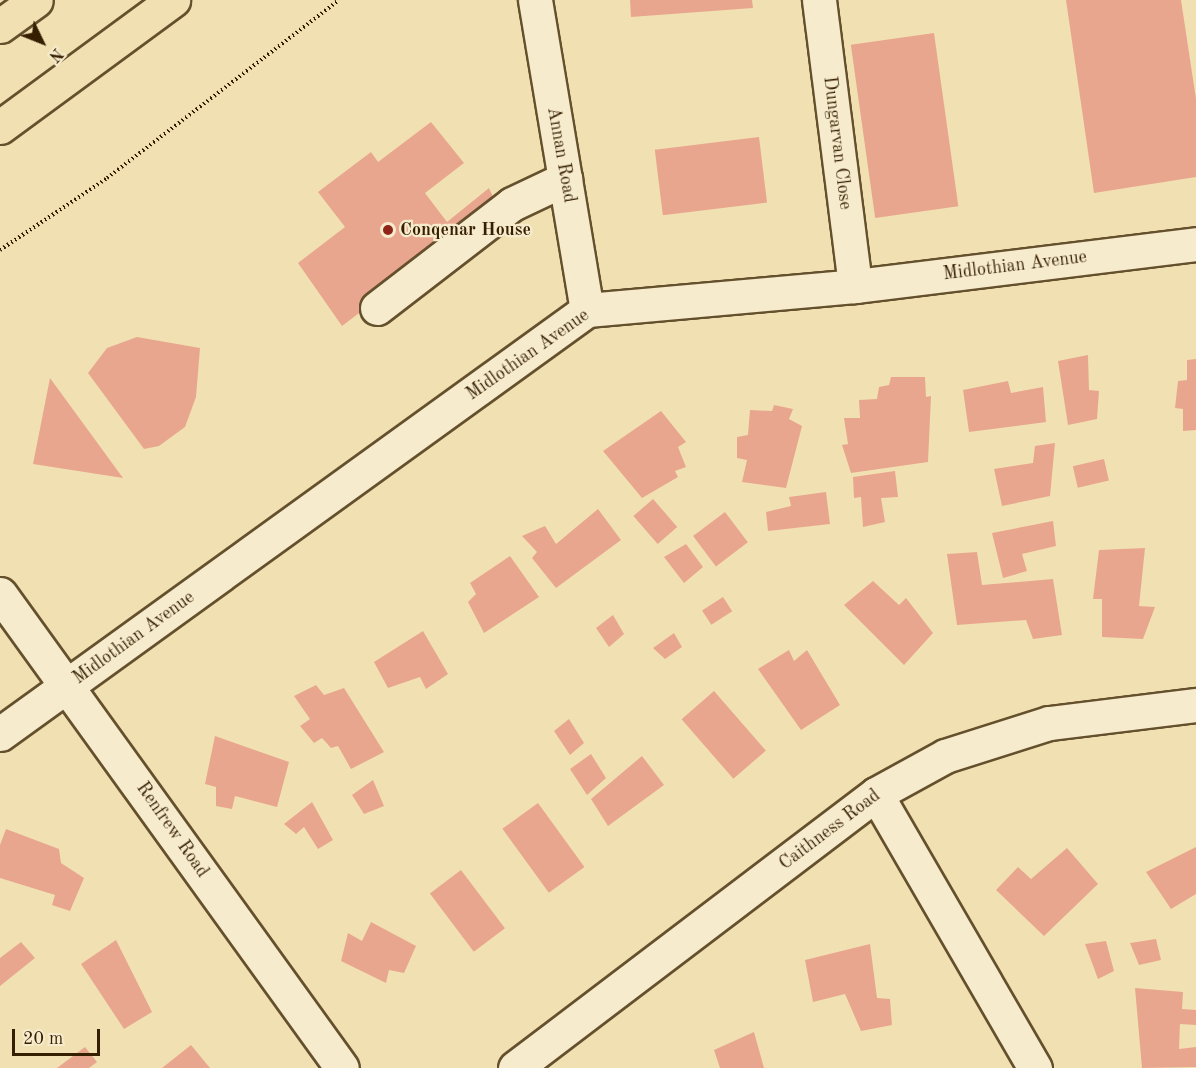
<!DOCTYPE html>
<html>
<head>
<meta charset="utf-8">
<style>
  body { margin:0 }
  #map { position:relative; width:1196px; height:1068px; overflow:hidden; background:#f1e1b2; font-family:"Old Standard TT",serif }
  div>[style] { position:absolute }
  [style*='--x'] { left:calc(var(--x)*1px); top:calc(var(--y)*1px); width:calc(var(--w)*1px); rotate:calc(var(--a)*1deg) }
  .building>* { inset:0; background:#e9a68f; transform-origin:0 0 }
  .path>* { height:4px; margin-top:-2px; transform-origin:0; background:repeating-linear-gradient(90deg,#361f01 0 1.5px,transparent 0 4.5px) }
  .roads { filter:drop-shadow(2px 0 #65502d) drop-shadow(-2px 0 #65502d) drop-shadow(0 2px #65502d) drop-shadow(0 -2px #65502d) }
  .minor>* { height:33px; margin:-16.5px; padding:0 16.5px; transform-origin:16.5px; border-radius:16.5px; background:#f6eccd }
  .highway>* { height:33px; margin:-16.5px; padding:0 16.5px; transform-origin:16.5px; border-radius:16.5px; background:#f1e1b2 }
  .dots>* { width:16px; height:16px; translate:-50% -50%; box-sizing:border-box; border:3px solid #f6eccd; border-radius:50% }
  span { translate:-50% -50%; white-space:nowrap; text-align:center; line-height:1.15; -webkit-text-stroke:4.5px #f6eccd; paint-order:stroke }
  .street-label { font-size:18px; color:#361f01 }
  .poi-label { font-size:18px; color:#361f01; font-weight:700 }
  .left { translate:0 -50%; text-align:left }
  .north { position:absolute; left:12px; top:12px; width:60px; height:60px; -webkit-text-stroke:4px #f6eccd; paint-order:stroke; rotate:133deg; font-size:16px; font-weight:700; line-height:24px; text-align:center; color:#361f01 }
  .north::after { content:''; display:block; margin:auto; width:21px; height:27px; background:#361f01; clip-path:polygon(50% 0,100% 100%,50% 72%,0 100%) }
  .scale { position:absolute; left:12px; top:1029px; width:88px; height:27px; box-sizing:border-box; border:3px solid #361f01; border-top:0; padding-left:8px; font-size:18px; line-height:21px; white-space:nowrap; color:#361f01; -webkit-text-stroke:4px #f6eccd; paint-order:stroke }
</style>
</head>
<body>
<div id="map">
  <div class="building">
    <div style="clip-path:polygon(630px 0,752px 0,753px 8px,631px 17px)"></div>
    <div style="clip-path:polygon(1066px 0,1181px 0,1196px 99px,1196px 177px,1094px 193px)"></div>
    <div style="left:934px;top:33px;width:175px;height:84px;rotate:82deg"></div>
    <div style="clip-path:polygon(431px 122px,464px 163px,425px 193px,447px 222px,489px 188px,498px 208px,342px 326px,298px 263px,345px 227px,318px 192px,371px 152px,378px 162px)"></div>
    <div style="left:759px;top:137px;width:66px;height:105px;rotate:83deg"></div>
    <div style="clip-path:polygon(137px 337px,200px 348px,196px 397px,185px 427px,159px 446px,144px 449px,88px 373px,107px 348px)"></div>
    <div style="clip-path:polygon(1088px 355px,1089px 390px,1099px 391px,1097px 419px,1068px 425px,1058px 361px)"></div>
    <div style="clip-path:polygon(1196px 359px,1196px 430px,1183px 431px,1183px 409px,1175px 408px,1178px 381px,1187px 380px,1187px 360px)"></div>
    <div style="clip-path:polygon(891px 377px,925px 377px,926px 397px,931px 396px,928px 462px,851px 473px,842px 445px,848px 444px,844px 418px,860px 418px,859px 400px,877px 399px,879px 387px,889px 385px)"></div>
    <div style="clip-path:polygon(50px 378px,123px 478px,33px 464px)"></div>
    <div style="clip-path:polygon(1008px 381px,1011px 393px,1043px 387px,1046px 422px,969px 432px,963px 390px)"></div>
    <div style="clip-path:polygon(774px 405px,793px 409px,789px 419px,802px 426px,786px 488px,742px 482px,747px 460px,737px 458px,737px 437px,748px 435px,750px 410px,772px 411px)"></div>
    <div style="clip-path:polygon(661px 411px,686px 442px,678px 447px,686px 467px,675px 471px,678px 477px,642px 498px,603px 451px)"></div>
    <div style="clip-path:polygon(1055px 443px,1050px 496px,1002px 506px,994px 469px,1033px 463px,1035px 446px)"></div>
    <div style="left:1104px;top:459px;width:22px;height:32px;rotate:77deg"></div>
    <div style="clip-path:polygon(895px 471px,898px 497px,881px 498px,885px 522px,863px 527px,861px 497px,854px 498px,853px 477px)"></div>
    <div style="clip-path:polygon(826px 492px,830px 524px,768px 531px,766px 512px,791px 506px,789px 497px)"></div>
    <div style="left:653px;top:499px;width:37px;height:26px;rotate:49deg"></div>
    <div style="clip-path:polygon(598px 509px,621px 540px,556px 588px,532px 558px,537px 552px,522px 536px,545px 526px,556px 544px)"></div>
    <div style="left:725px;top:512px;width:38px;height:40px;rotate:53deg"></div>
    <div style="clip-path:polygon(1053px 521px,1056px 546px,1022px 554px,1027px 571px,1003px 578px,992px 533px)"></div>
    <div style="clip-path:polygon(686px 544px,703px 567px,684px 583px,664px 557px)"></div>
    <div style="clip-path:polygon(1145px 548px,1139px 606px,1155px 607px,1143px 639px,1102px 637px,1102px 599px,1093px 599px,1099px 550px)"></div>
    <div style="clip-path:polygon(977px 552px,982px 585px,1053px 579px,1062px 635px,1033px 639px,1026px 620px,957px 625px,947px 554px)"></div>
    <div style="clip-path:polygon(510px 556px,539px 597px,484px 633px,468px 602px,476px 594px,470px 583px)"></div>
    <div style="clip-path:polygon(873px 581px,899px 605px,906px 598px,933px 633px,904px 665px,844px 605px)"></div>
    <div style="left:723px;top:597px;width:17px;height:25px;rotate:57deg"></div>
    <div style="clip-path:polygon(613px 615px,624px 634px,609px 647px,596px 628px)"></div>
    <div style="clip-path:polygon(423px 631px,448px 674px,426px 689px,420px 677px,388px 688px,374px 662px)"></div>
    <div style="clip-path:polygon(674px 633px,682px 647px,665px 659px,653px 648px)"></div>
    <div style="clip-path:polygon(789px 650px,794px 661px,807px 650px,840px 705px,801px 730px,758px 669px)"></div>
    <div style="clip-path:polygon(316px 685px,324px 695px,344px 688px,384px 752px,351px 769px,338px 746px,331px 748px,322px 738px,314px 743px,300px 726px,310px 719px,294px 696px)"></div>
    <div style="left:714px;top:691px;width:79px;height:43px;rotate:49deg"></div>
    <div style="clip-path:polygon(569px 719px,584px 743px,570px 755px,554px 731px)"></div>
    <div style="clip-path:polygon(215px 736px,289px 762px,277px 807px,235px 796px,232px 809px,216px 806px,216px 787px,205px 784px)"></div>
    <div style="clip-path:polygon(591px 754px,606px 778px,587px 795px,570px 769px)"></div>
    <div style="clip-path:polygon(642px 756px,664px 785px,608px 826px,591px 799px)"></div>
    <div style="clip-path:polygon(373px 780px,384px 806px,364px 814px,352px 795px)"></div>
    <div style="clip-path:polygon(312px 802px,333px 840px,318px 849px,304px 827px,296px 834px,284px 824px)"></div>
    <div style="left:538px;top:803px;width:79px;height:44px;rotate:54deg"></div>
    <div style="clip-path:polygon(6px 829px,59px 849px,61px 863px,84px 878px,70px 911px,52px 905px,55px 895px,0 878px,0 845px)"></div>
    <div style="clip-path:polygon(1196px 847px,1196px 894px,1171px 909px,1146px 872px)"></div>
    <div style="clip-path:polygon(1067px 848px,1098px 884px,1044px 936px,996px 890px,1018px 867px,1031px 879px)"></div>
    <div style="left:461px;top:870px;width:73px;height:39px;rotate:53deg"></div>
    <div style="clip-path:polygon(371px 922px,416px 946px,404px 973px,389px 970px,386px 983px,341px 961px,348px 933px,362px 941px)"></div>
    <div style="clip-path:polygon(1156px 939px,1161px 960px,1139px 965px,1130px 943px)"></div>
    <div style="clip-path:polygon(116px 940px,152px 1012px,124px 1029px,81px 964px)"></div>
    <div style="clip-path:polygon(1106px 941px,1114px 971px,1098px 979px,1085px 944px)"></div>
    <div style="clip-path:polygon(21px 942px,35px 958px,0 986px,0 958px)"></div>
    <div style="clip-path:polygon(870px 944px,877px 998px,890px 999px,892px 1025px,861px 1031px,845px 994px,813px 1002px,805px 960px)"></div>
    <div style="clip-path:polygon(1135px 988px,1183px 992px,1182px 1009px,1196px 1010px,1196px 1025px,1180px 1024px,1179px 1049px,1196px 1047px,1196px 1067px,1142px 1068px)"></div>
    <div style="clip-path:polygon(754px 1032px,764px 1068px,720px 1068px,714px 1050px)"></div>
    <div style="clip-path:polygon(191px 1045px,210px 1068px,162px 1068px)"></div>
    <div style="clip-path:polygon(85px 1047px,97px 1062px,89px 1068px,57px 1068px)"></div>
  </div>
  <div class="path">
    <div style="--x:0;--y:250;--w:129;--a:-33.9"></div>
    <div style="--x:107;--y:178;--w:292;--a:-37.5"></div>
  </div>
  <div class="roads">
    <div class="minor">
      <div style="--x:535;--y:0;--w:314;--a:80.5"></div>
      <div style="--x:819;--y:0;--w:288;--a:82.8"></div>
      <div style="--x:377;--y:308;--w:170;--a:-37.6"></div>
      <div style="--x:512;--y:204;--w:59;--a:-25.3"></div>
      <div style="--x:0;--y:594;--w:584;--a:54.19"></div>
      <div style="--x:0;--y:734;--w:724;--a:-35.84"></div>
      <div style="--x:587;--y:310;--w:269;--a:-5.1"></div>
      <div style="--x:855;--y:286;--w:344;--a:-7"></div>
      <div style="--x:876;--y:794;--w:317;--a:59.9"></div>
      <div style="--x:515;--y:1068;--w:453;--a:-37.2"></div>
      <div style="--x:876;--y:794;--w:79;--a:-28.8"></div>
      <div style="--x:945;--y:756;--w:109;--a:-17.6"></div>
      <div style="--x:1049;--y:723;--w:148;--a:-7"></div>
    </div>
    <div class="highway">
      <div style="--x:0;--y:26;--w:44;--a:-35.8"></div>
      <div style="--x:0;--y:127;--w:215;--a:-36.3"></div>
    </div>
  </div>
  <div class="dots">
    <div style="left:388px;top:230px;background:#8f2418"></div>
  </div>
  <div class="street-label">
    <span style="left:837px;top:143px;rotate:83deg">Dungarvan Close</span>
    <span style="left:561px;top:155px;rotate:80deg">Annan Road</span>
    <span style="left:1015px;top:266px;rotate:-7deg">Midlothian Avenue</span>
    <span style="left:528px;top:355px;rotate:-35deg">Midlothian Avenue</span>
    <span style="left:134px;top:638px;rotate:-36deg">Midlothian Avenue</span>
    <span style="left:172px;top:830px;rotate:55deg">Renfrew Road</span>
    <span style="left:830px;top:830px;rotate:-37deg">Caithness Road</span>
  </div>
  <div class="poi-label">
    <span class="left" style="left:400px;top:230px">Conqenar House</span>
  </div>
  <div class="north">N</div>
  <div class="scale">20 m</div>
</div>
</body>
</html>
